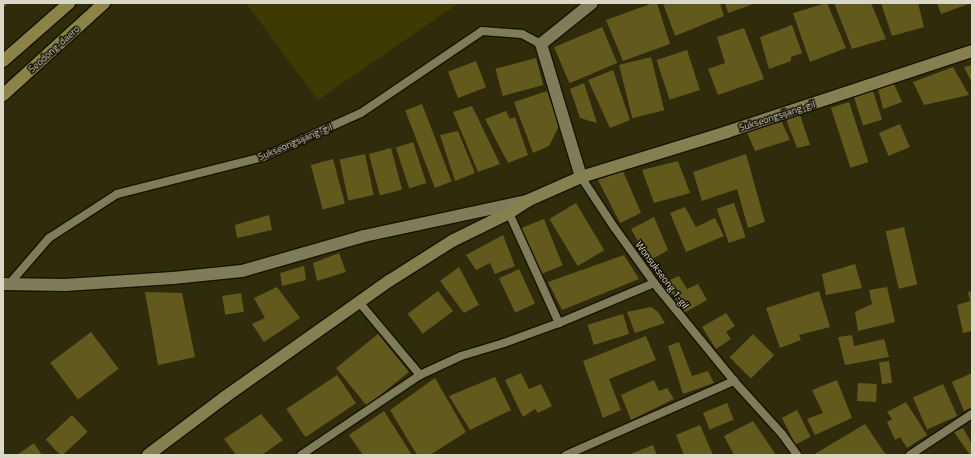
<!DOCTYPE html>
<html>
<head>
<meta charset="utf-8">
<style>
  body { margin:0 }
  #map { position:relative; width:975px; height:458px; overflow:hidden; background:#2f2b0b; font-family:"Titillium Web",sans-serif }
  div>[style] { position:absolute }
  [style*='--x'] { left:calc(var(--x)*1px); top:calc(var(--y)*1px); width:calc(var(--w)*1px); rotate:calc(var(--a)*1deg) }
  .green>* { inset:0; background:#3f3904 }
  .stream>* { height:6px; margin:-3px; padding:0 3px; transform-origin:3px; border-radius:3px; background:#6d6307 }
  .building>* { inset:0; background:#625a1d; transform-origin:0 0 }
  .roads { filter:drop-shadow(1px 0 #161300) drop-shadow(-1px 0 #161300) drop-shadow(0 1px #161300) drop-shadow(0 -1px #161300) }
  .lane>* { height:8px; margin:-4px; padding:0 4px; transform-origin:4px; border-radius:4px; background:#807c5a }
  .street>* { height:12px; margin:-6px; padding:0 6px; transform-origin:6px; border-radius:6px; background:#807c5a }
  .secondary>* { height:12px; margin:-6px; padding:0 6px; transform-origin:6px; border-radius:6px; background:#868050 }
  .primary>* { height:12px; margin:-6px; padding:0 6px; transform-origin:6px; border-radius:6px; background:#8b8446 }
  span { translate:-50% -50%; white-space:nowrap; text-align:center; line-height:1.15; -webkit-text-stroke:3px #151306; paint-order:stroke }
  .street-label { font-size:10px; color:#d9d7c5 }
  .frame { position:absolute; inset:0; border:4px solid #d9d7c5; pointer-events:none }
</style>
</head>
<body>
<div id="map">
  <div class="green">
    <div style="clip-path:polygon(246px 3px,459px 3px,318px 100px)"></div>
  </div>
  <div class="stream">
    <div style="--x:3;--y:4;--w:1;--a:-45"></div>
  </div>
  <div class="building">
    <div style="clip-path:polygon(653px 3px,657px 3px,670px 44px,623px 61px,606px 20px)"></div>
    <div style="clip-path:polygon(663px 3px,720px 3px,724px 16px,675px 36px)"></div>
    <div style="clip-path:polygon(725px 3px,756px 3px,728px 13px)"></div>
    <div style="clip-path:polygon(827px 3px,846px 48px,810px 62px,793px 13px)"></div>
    <div style="clip-path:polygon(834px 3px,871px 3px,886px 39px,852px 49px)"></div>
    <div style="clip-path:polygon(881px 3px,918px 3px,924px 27px,892px 36px)"></div>
    <div style="clip-path:polygon(937px 3px,971px 3px,941px 14px)"></div>
    <div style="clip-path:polygon(792px 25px,802px 53px,791px 57px,791px 61px,769px 69px,760px 37px)"></div>
    <div style="left:602px;top:27px;width:39px;height:52px;rotate:67deg"></div>
    <div style="clip-path:polygon(744px 28px,764px 79px,718px 95px,708px 69px,725px 63px,717px 37px)"></div>
    <div style="left:687px;top:50px;width:42px;height:32px;rotate:72deg"></div>
    <div style="left:651px;top:57px;width:55px;height:33px;rotate:76deg"></div>
    <div style="left:536px;top:58px;width:28px;height:42px;rotate:75deg"></div>
    <div style="left:476px;top:61px;width:28px;height:30px;rotate:69deg"></div>
    <div style="clip-path:polygon(972px 65px,972px 83px,964px 67px)"></div>
    <div style="clip-path:polygon(953px 67px,969px 95px,924px 105px,913px 82px)"></div>
    <div style="clip-path:polygon(613px 70px,630px 120px,610px 128px,588px 80px)"></div>
    <div style="clip-path:polygon(584px 83px,597px 123px,580px 118px,570px 89px)"></div>
    <div style="clip-path:polygon(894px 84px,902px 102px,883px 109px,878px 88px)"></div>
    <div style="left:872px;top:88px;width:33px;height:20px;rotate:72deg"></div>
    <div style="clip-path:polygon(547px 91px,559px 126px,549px 146px,533px 153px,514px 102px)"></div>
    <div style="left:849px;top:102px;width:63px;height:19px;rotate:72deg"></div>
    <div style="left:422px;top:104px;width:83px;height:18px;rotate:69deg"></div>
    <div style="clip-path:polygon(472px 106px,500px 164px,478px 172px,453px 112px)"></div>
    <div style="clip-path:polygon(506px 111px,510px 119px,515px 117px,528px 155px,508px 163px,485px 119px)"></div>
    <div style="clip-path:polygon(800px 115px,810px 145px,797px 148px,785px 117px)"></div>
    <div style="clip-path:polygon(781px 120px,790px 140px,755px 151px,746px 130px)"></div>
    <div style="left:900px;top:124px;width:25px;height:23px;rotate:67deg"></div>
    <div style="clip-path:polygon(458px 131px,475px 173px,455px 181px,440px 135px)"></div>
    <div style="left:413px;top:142px;width:43px;height:18px;rotate:72deg"></div>
    <div style="left:391px;top:148px;width:43px;height:23px;rotate:75deg"></div>
    <div style="left:365px;top:154px;width:42px;height:26px;rotate:78deg"></div>
    <div style="clip-path:polygon(746px 154px,765px 222px,748px 228px,737px 189px,702px 201px,693px 172px)"></div>
    <div style="left:333px;top:159px;width:46px;height:23px;rotate:75deg"></div>
    <div style="clip-path:polygon(678px 161px,690px 193px,654px 203px,642px 170px)"></div>
    <div style="clip-path:polygon(623px 171px,641px 213px,620px 223px,598px 180px)"></div>
    <div style="left:576px;top:203px;width:55px;height:31px;rotate:59deg"></div>
    <div style="left:734px;top:203px;width:36px;height:18px;rotate:71deg"></div>
    <div style="clip-path:polygon(685px 207px,696px 227px,715px 218px,724px 236px,686px 252px,670px 213px)"></div>
    <div style="clip-path:polygon(269px 215px,272px 230px,237px 238px,235px 225px)"></div>
    <div style="clip-path:polygon(654px 217px,668px 250px,649px 261px,631px 229px)"></div>
    <div style="left:544px;top:219px;width:50px;height:25px;rotate:68deg"></div>
    <div style="left:904px;top:227px;width:59px;height:19px;rotate:77deg"></div>
    <div style="clip-path:polygon(503px 235px,515px 266px,495px 274px,490px 263px,476px 270px,466px 255px)"></div>
    <div style="clip-path:polygon(339px 253px,346px 272px,317px 281px,313px 263px)"></div>
    <div style="clip-path:polygon(624px 255px,639px 279px,562px 310px,548px 282px)"></div>
    <div style="clip-path:polygon(855px 264px,862px 288px,826px 295px,822px 274px)"></div>
    <div style="clip-path:polygon(304px 266px,306px 280px,282px 286px,280px 273px)"></div>
    <div style="clip-path:polygon(459px 267px,479px 305px,464px 313px,440px 281px)"></div>
    <div style="left:519px;top:269px;width:38px;height:22px;rotate:65deg"></div>
    <div style="clip-path:polygon(679px 276px,687px 289px,698px 284px,707px 300px,684px 313px,665px 282px)"></div>
    <div style="clip-path:polygon(277px 287px,300px 318px,264px 342px,252px 324px,265px 318px,254px 298px)"></div>
    <div style="clip-path:polygon(887px 287px,895px 322px,858px 331px,855px 312px,872px 304px,869px 290px)"></div>
    <div style="left:438px;top:291px;width:25px;height:38px;rotate:53deg"></div>
    <div style="clip-path:polygon(819px 291px,830px 327px,799px 335px,801px 340px,780px 348px,766px 308px)"></div>
    <div style="clip-path:polygon(972px 291px,972px 331px,963px 333px,957px 305px,970px 301px,968px 292px)"></div>
    <div style="clip-path:polygon(145px 292px,182px 293px,195px 357px,158px 365px)"></div>
    <div style="left:241px;top:293px;width:19px;height:19px;rotate:81deg"></div>
    <div style="clip-path:polygon(651px 307px,658px 312px,665px 323px,635px 333px,627px 312px)"></div>
    <div style="clip-path:polygon(726px 313px,735px 326px,726px 332px,731px 339px,716px 349px,702px 327px)"></div>
    <div style="left:623px;top:314px;width:21px;height:37px;rotate:73deg"></div>
    <div style="left:91px;top:332px;width:46px;height:51px;rotate:53deg"></div>
    <div style="left:378px;top:334px;width:49px;height:54px;rotate:51deg"></div>
    <div style="left:753px;top:334px;width:30px;height:33px;rotate:45deg"></div>
    <div style="clip-path:polygon(852px 335px,854px 346px,884px 339px,889px 357px,845px 365px,838px 337px)"></div>
    <div style="clip-path:polygon(646px 336px,656px 360px,609px 379px,621px 410px,603px 418px,583px 361px)"></div>
    <div style="clip-path:polygon(679px 342px,692px 376px,708px 371px,714px 383px,683px 394px,668px 346px)"></div>
    <div style="left:889px;top:361px;width:22px;height:10px;rotate:82deg"></div>
    <div style="clip-path:polygon(521px 373px,529px 389px,541px 384px,552px 406px,538px 413px,535px 409px,523px 417px,505px 380px)"></div>
    <div style="clip-path:polygon(972px 373px,972px 407px,964px 411px,952px 382px)"></div>
    <div style="left:337px;top:375px;width:34px;height:61px;rotate:56deg"></div>
    <div style="clip-path:polygon(495px 377px,511px 410px,470px 430px,449px 396px)"></div>
    <div style="clip-path:polygon(435px 378px,466px 432px,430px 455px,417px 455px,390px 410px)"></div>
    <div style="clip-path:polygon(654px 380px,659px 391px,667px 388px,674px 399px,631px 420px,621px 395px)"></div>
    <div style="clip-path:polygon(837px 380px,852px 418px,815px 435px,807px 419px,823px 413px,812px 390px)"></div>
    <div style="left:858px;top:383px;width:19px;height:18px;rotate:3deg"></div>
    <div style="left:943px;top:384px;width:35px;height:33px;rotate:66deg"></div>
    <div style="clip-path:polygon(906px 402px,927px 435px,907px 448px,900px 437px,895px 440px,887px 422px,892px 419px,887px 412px)"></div>
    <div style="left:727px;top:403px;width:18px;height:26px;rotate:68deg"></div>
    <div style="left:797px;top:410px;width:30px;height:17px;rotate:63deg"></div>
    <div style="clip-path:polygon(384px 411px,412px 455px,363px 455px,349px 435px)"></div>
    <div style="clip-path:polygon(261px 414px,283px 440px,262px 455px,236px 455px,224px 439px)"></div>
    <div style="left:72px;top:415px;width:23px;height:36px;rotate:47deg"></div>
    <div style="clip-path:polygon(753px 421px,776px 455px,734px 455px,724px 436px)"></div>
    <div style="clip-path:polygon(865px 424px,886px 455px,813px 455px)"></div>
    <div style="clip-path:polygon(700px 425px,713px 455px,684px 455px,676px 435px)"></div>
    <div style="clip-path:polygon(963px 428px,972px 444px,972px 453px,970px 455px,954px 432px)"></div>
    <div style="clip-path:polygon(34px 443px,42px 455px,17px 455px)"></div>
    <div style="clip-path:polygon(653px 445px,657px 455px,628px 455px)"></div>
  </div>
  <div class="roads">
    <div class="lane">
      <div style="--x:581;--y:177;--w:60;--a:56.6"></div>
      <div style="--x:614;--y:227;--w:75;--a:54.2"></div>
      <div style="--x:658;--y:288;--w:120;--a:50.7"></div>
      <div style="--x:734;--y:381;--w:72;--a:47.8"></div>
      <div style="--x:782;--y:434;--w:26;--a:54"></div>
      <div style="--x:509;--y:213;--w:121;--a:65.6"></div>
      <div style="--x:10;--y:283;--w:60;--a:-49.1"></div>
      <div style="--x:49;--y:238;--w:81;--a:-32.9"></div>
      <div style="--x:117;--y:194;--w:151;--a:-14.2"></div>
      <div style="--x:263;--y:157;--w:107;--a:-24.2"></div>
      <div style="--x:361;--y:113;--w:146;--a:-34.1"></div>
      <div style="--x:482;--y:31;--w:40;--a:4.3"></div>
      <div style="--x:522;--y:34;--w:21;--a:28"></div>
      <div style="--x:359;--y:302;--w:95;--a:50.1"></div>
      <div style="--x:301;--y:455;--w:143;--a:-33.9"></div>
      <div style="--x:420;--y:375;--w:45;--a:-24.9"></div>
      <div style="--x:461;--y:356;--w:45;--a:-16.8"></div>
      <div style="--x:504;--y:343;--w:59;--a:-20"></div>
      <div style="--x:559;--y:323;--w:103;--a:-22.8"></div>
      <div style="--x:566;--y:455;--w:184;--a:-23.8"></div>
      <div style="--x:910;--y:455;--w:74;--a:-33.5"></div>
    </div>
    <div class="street">
      <div style="--x:581;--y:177;--w:139;--a:-106.7"></div>
      <div style="--x:541;--y:44;--w:65;--a:-38.8"></div>
      <div style="--x:3;--y:284;--w:62;--a:0.9"></div>
      <div style="--x:65;--y:285;--w:108;--a:-3.7"></div>
      <div style="--x:173;--y:278;--w:69;--a:-5.8"></div>
      <div style="--x:242;--y:271;--w:127;--a:-16"></div>
      <div style="--x:364;--y:236;--w:167;--a:-12.1"></div>
    </div>
    <div class="secondary">
      <div style="--x:148;--y:455;--w:96;--a:-37"></div>
      <div style="--x:225;--y:397;--w:201;--a:-35.3"></div>
      <div style="--x:389;--y:281;--w:75;--a:-32.4"></div>
      <div style="--x:452;--y:241;--w:64;--a:-26.2"></div>
      <div style="--x:509;--y:213;--w:24;--a:-33"></div>
      <div style="--x:529;--y:200;--w:57;--a:-23.9"></div>
      <div style="--x:581;--y:177;--w:153;--a:-17.1"></div>
      <div style="--x:727;--y:132;--w:258;--a:-18.3"></div>
    </div>
    <div class="primary">
      <div style="--x:3;--y:61;--w:88;--a:-41.3"></div>
      <div style="--x:3;--y:95;--w:137;--a:-42.3"></div>
    </div>
  </div>
  <div class="street-label">
    <span style="left:54px;top:49px;rotate:-42deg">Seodong-daero</span>
    <span style="left:777px;top:116px;rotate:-18deg">Sukseongsijang-gil</span>
    <span style="left:295px;top:142px;rotate:-23deg">Sukseongsijang-gil</span>
    <span style="left:662px;top:275px;rotate:53deg">Wonsukseong 1-gil</span>
  </div>
  <div class="frame"></div>
</div>
</body>
</html>
